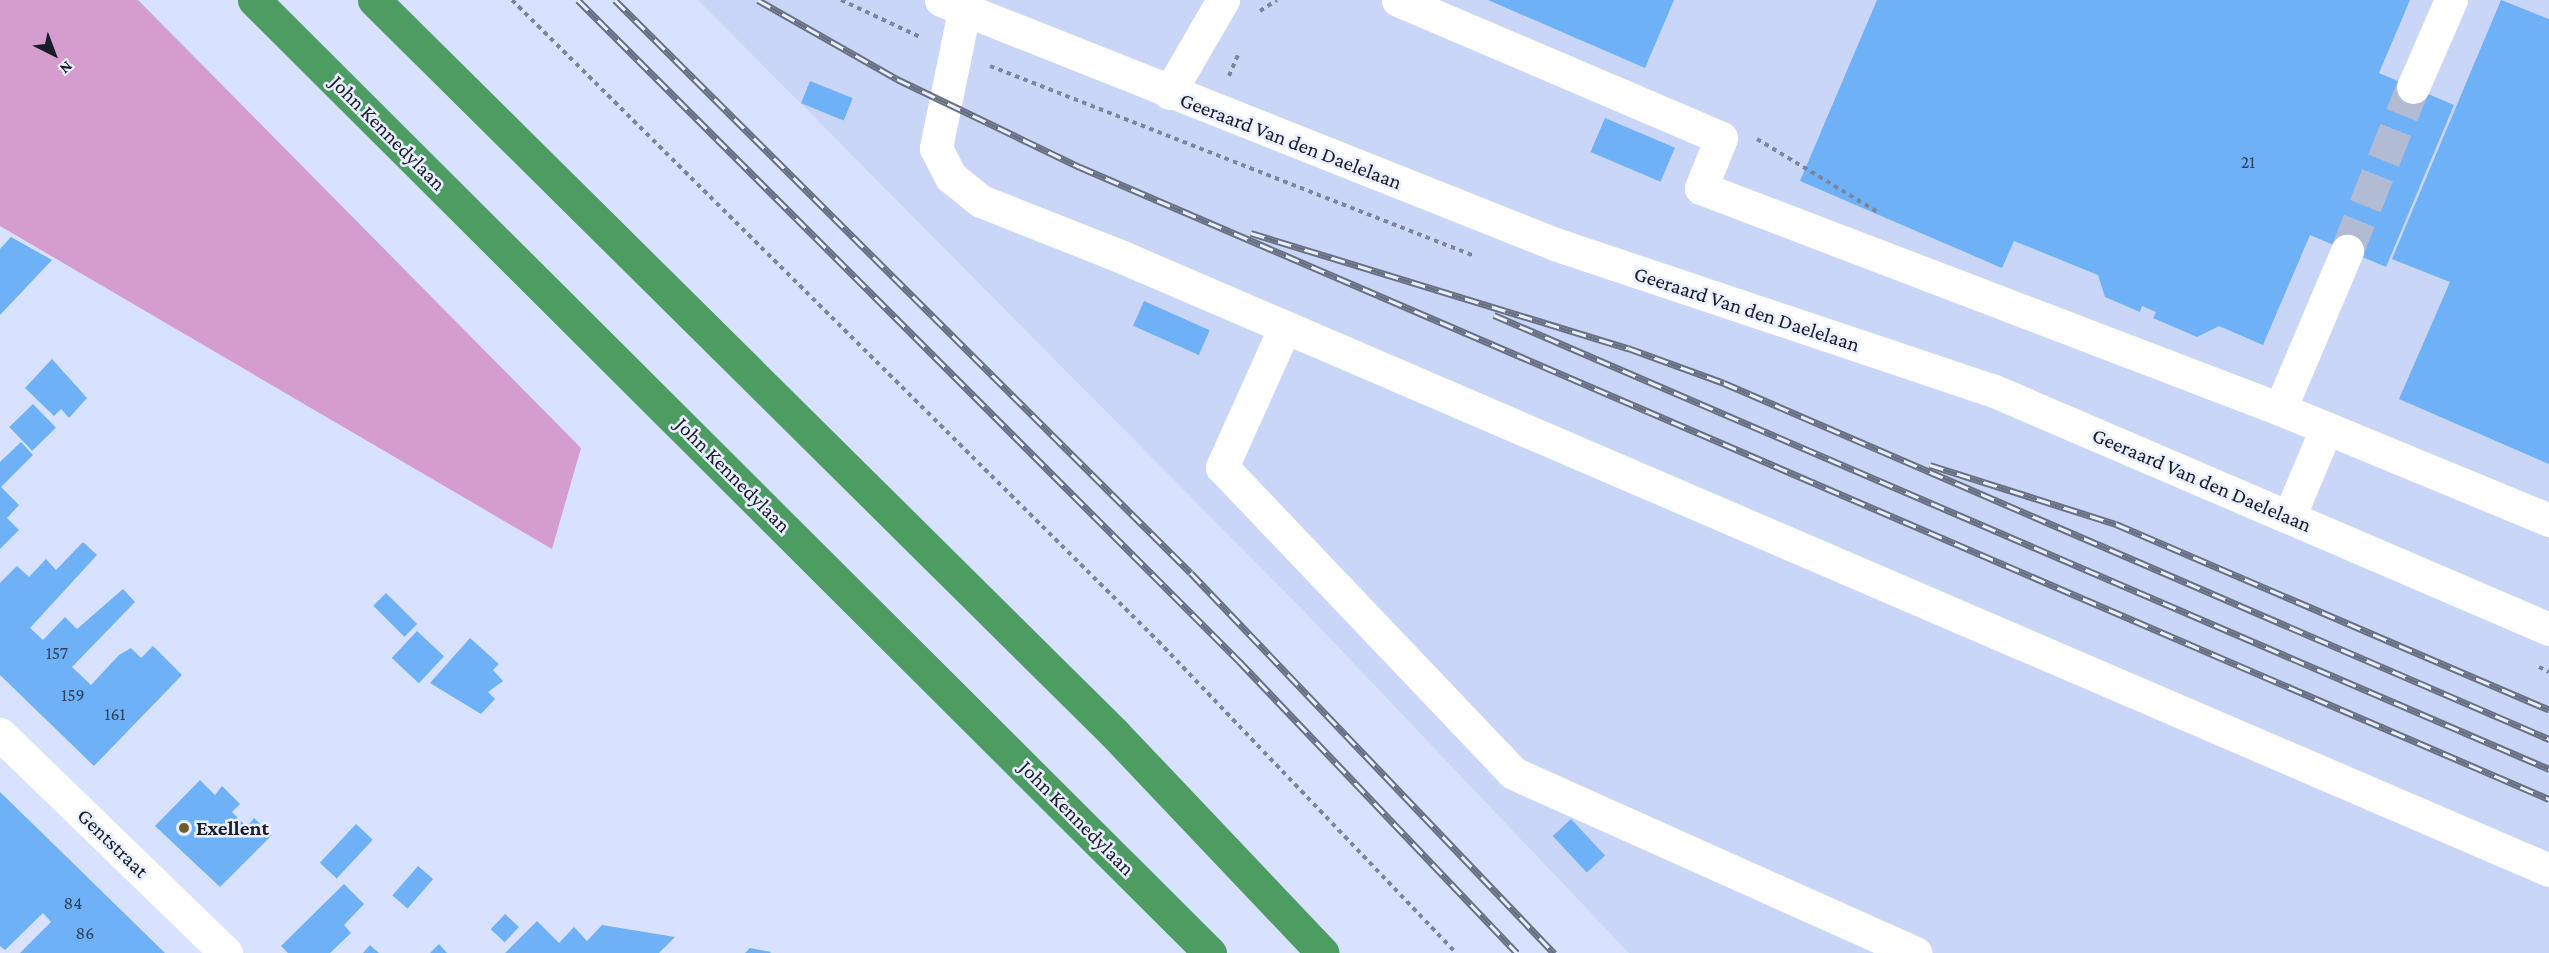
<!DOCTYPE html>
<html>
<head>
<meta charset="utf-8">
<style>
  body { margin:0 }
  #map { position:relative; width:2549px; height:953px; overflow:hidden; background:#d8e2ff; font-family:"Crimson Pro",serif }
  div>[style] { position:absolute }
  [style*='--x'] { left:calc(var(--x)*1px); top:calc(var(--y)*1px); width:calc(var(--w)*1px); rotate:calc(var(--a)*1deg) }
  .built>* { inset:0; background:#cad6f8 }
  .green>* { inset:0; background:#d49dcd }
  .building>* { inset:0; background:#6eb1f6; transform-origin:0 0 }
  .minor-tunnel>* { height:33px; margin-top:-16.5px; transform-origin:0; background:repeating-linear-gradient(90deg,#b2bbd4 0 33px,transparent 0 49px) }
  .path>* { height:4px; margin-top:-2px; transform-origin:0; background:repeating-linear-gradient(90deg,#7e859a 0 4.5px,transparent 0 9px) }
  .minor>* { height:33px; margin:-16.5px; padding:0 16.5px; transform-origin:16.5px; border-radius:16.5px; background:#fff }
  .highway>* { height:33px; margin:-16.5px; padding:0 16.5px; transform-origin:16.5px; border-radius:16.5px; background:#4d9d62 }
  .rail>* { height:7px; margin-top:-3.5px; transform-origin:0; background:repeating-linear-gradient(90deg,#eaeffe 0 14px,#697083 0 28px); box-sizing:border-box; border-block:2px solid #697083 }
  .dots>* { width:16px; height:16px; translate:-50% -50%; box-sizing:border-box; border:3px solid #eaeffe; border-radius:50% }
  span { translate:-50% -50%; white-space:nowrap; text-align:center; line-height:1.15; -webkit-text-stroke:5px #eaeffe; paint-order:stroke }
  .number-label { font-size:18px; color:#2e425c }
  .number-label span { -webkit-text-stroke-width:0 }
  .street-label { font-size:21px; color:#191d29 }
  .poi-label { font-size:21px; color:#191d29; font-weight:700 }
  .left { translate:0 -50%; text-align:left }
  .north { position:absolute; left:24px; top:24px; width:60px; height:60px; -webkit-text-stroke:4px #eaeffe; paint-order:stroke; rotate:138deg; font-size:16px; font-weight:700; line-height:24px; text-align:center; color:#191d29 }
  .north::after { content:''; display:block; margin:auto; width:21px; height:27px; background:#191d29; clip-path:polygon(50% 0,100% 100%,50% 72%,0 100%) }
</style>
</head>
<body>
<div id="map">
  <div class="built">
    <div style="clip-path:polygon(698px 0,2549px 0,2549px 953px,1629px 953px,1301px 608px)"></div>
  </div>
  <div class="green">
    <div style="clip-path:polygon(0 0,138px 0,581px 448px,552px 549px,0 226px)"></div>
  </div>
  <div class="building">
    <div style="clip-path:polygon(1488px 0,1674px 0,1645px 68px)"></div>
    <div style="clip-path:polygon(1877px 0,2410px 0,2379px 73px,2454px 105px,2386px 267px,2310px 235px,2263px 345px,2219px 326px,2197px 337px,2153px 318px,2156px 312px,2142px 306px,2140px 312px,2105px 297px,2098px 275px,2014px 241px,2002px 268px,1800px 181px)"></div>
    <div style="clip-path:polygon(2501px 0,2549px 19px,2549px 464px,2399px 399px,2450px 282px,2392px 259px)"></div>
    <div style="left:810px;top:81px;width:46px;height:24px;rotate:22deg"></div>
    <div style="left:1605px;top:118px;width:76px;height:37px;rotate:23deg"></div>
    <div style="clip-path:polygon(11px 237px,52px 260px,0 315px,0 249px)"></div>
    <div style="left:1144px;top:301px;width:72px;height:27px;rotate:24deg"></div>
    <div style="clip-path:polygon(52px 359px,87px 398px,69px 418px,61px 409px,54px 416px,25px 388px)"></div>
    <div style="left:33px;top:404px;width:33px;height:33px;rotate:46deg"></div>
    <div style="clip-path:polygon(21px 442px,33px 455px,1px 487px,19px 505px,7px 518px,19px 530px,0 549px,0 462px)"></div>
    <div style="clip-path:polygon(83px 542px,97px 555px,30px 628px,43px 640px,65px 617px,77px 629px,123px 589px,135px 602px,72px 667px,91px 685px,119px 655px,131px 648px,141px 658px,153px 646px,182px 675px,94px 766px,0 675px,0 583px,17px 566px,29px 577px,46px 559px,56px 570px)"></div>
    <div style="left:386px;top:593px;width:44px;height:18px;rotate:45deg"></div>
    <div style="left:417px;top:631px;width:37px;height:37px;rotate:43deg"></div>
    <div style="clip-path:polygon(470px 638px,499px 664px,493px 670px,503px 681px,488px 692px,495px 699px,481px 714px,430px 683px)"></div>
    <div style="clip-path:polygon(200px 780px,215px 795px,222px 786px,240px 804px,232px 812px,247px 827px,254px 818px,272px 835px,220px 887px,155px 826px)"></div>
    <div style="clip-path:polygon(0 792px,37px 828px,165px 953px,20px 953px,51px 922px,43px 913px,5px 950px,0 946px)"></div>
    <div style="left:1571px;top:819px;width:50px;height:25px;rotate:47deg"></div>
    <div style="left:356px;top:824px;width:23px;height:53px;rotate:43deg"></div>
    <div style="left:418px;top:866px;width:20px;height:39px;rotate:41deg"></div>
    <div style="clip-path:polygon(344px 884px,364px 904px,344px 925px,351px 933px,330px 953px,288px 953px,281px 946px)"></div>
    <div style="left:505px;top:914px;width:19px;height:21px;rotate:43deg"></div>
    <div style="clip-path:polygon(537px 921px,559px 943px,574px 927px,587px 941px,602px 925px,675px 937px,659px 953px,505px 953px)"></div>
    <div style="clip-path:polygon(439px 944px,447px 953px,430px 953px)"></div>
    <div style="clip-path:polygon(370px 945px,379px 953px,363px 953px)"></div>
    <div style="clip-path:polygon(750px 948px,771px 952px,770px 953px,745px 953px)"></div>
  </div>
  <div class="minor-tunnel">
    <div style="--x:2347;--y:251;--w:177;--a:-68.1"></div>
  </div>
  <div class="path">
    <div style="--x:512;--y:0;--w:910;--a:44.78"></div>
    <div style="--x:1158;--y:641;--w:431;--a:46.3"></div>
    <div style="--x:841;--y:0;--w:87;--a:25.1"></div>
    <div style="--x:1260;--y:11;--w:20;--a:-33"></div>
    <div style="--x:990;--y:66;--w:518;--a:21.41"></div>
    <div style="--x:1229;--y:76;--w:23;--a:-67"></div>
    <div style="--x:1757;--y:139;--w:143;--a:31.2"></div>
    <div style="--x:2539;--y:667;--w:11;--a:27"></div>
  </div>
  <div class="minor">
    <div style="--x:941;--y:0;--w:661;--a:21.67"></div>
    <div style="--x:1555;--y:244;--w:461;--a:18.5"></div>
    <div style="--x:1992;--y:390;--w:606;--a:23.22"></div>
    <div style="--x:1398;--y:0;--w:351;--a:23.1"></div>
    <div style="--x:1721;--y:138;--w:54;--a:111.8"></div>
    <div style="--x:1701;--y:188;--w:620;--a:20.89"></div>
    <div style="--x:2280;--y:409;--w:172;--a:-67"></div>
    <div style="--x:964;--y:11;--w:140;--a:101.6"></div>
    <div style="--x:936;--y:148;--w:33;--a:63"></div>
    <div style="--x:951;--y:177;--w:38;--a:39"></div>
    <div style="--x:981;--y:201;--w:149;--a:21.6"></div>
    <div style="--x:1120;--y:256;--w:1555;--a:23.25"></div>
    <div style="--x:2413;--y:87;--w:95;--a:-66.4"></div>
    <div style="--x:1169;--y:93;--w:108;--a:-59.9"></div>
    <div style="--x:1285;--y:327;--w:154;--a:114.2"></div>
    <div style="--x:1222;--y:467;--w:422;--a:46.4"></div>
    <div style="--x:1513;--y:773;--w:441;--a:24.1"></div>
    <div style="--x:2280;--y:409;--w:291;--a:22.4"></div>
    <div style="--x:2289;--y:517;--w:95;--a:-67.2"></div>
    <div style="--x:0;--y:734;--w:315;--a:44.1"></div>
  </div>
  <div class="highway">
    <div style="--x:254;--y:0;--w:1350;--a:44.91"></div>
    <div style="--x:374;--y:0;--w:1042;--a:44.73"></div>
    <div style="--x:1114;--y:733;--w:303;--a:46.5"></div>
  </div>
  <div class="rail">
    <div style="--x:578;--y:0;--w:935;--a:45"></div>
    <div style="--x:1239;--y:661;--w:403;--a:46.4"></div>
    <div style="--x:615;--y:0;--w:812;--a:44.85"></div>
    <div style="--x:1191;--y:573;--w:526;--a:46.31"></div>
    <div style="--x:758;--y:0;--w:160;--a:29.6"></div>
    <div style="--x:897;--y:79;--w:203;--a:25.7"></div>
    <div style="--x:1080;--y:167;--w:1599;--a:23.28"></div>
    <div style="--x:1251;--y:233;--w:394;--a:17"></div>
    <div style="--x:1628;--y:348;--w:102;--a:20"></div>
    <div style="--x:1724;--y:383;--w:899;--a:23.34"></div>
    <div style="--x:1494;--y:315;--w:1149;--a:23.28"></div>
    <div style="--x:1930;--y:465;--w:195;--a:17.6"></div>
    <div style="--x:2116;--y:524;--w:471;--a:23.2"></div>
  </div>
  <div class="dots">
    <div style="left:184px;top:828px;background:#6e5d2b"></div>
  </div>
  <div class="number-label">
    <span style="left:2248px;top:162px">21</span>
    <span style="left:57px;top:653px">157</span>
    <span style="left:73px;top:695px">159</span>
    <span style="left:115px;top:714px">161</span>
    <span style="left:73px;top:903px">84</span>
    <span style="left:85px;top:933px">86</span>
  </div>
  <div class="street-label">
    <span style="left:388px;top:133px;rotate:45deg">John Kennedylaan</span>
    <span style="left:1291px;top:141px;rotate:21deg">Geeraard Van den Daelelaan</span>
    <span style="left:1747px;top:309px;rotate:18deg">Geeraard Van den Daelelaan</span>
    <span style="left:733px;top:475px;rotate:45deg">John Kennedylaan</span>
    <span style="left:2202px;top:480px;rotate:23deg">Geeraard Van den Daelelaan</span>
    <span style="left:1077px;top:818px;rotate:45deg">John Kennedylaan</span>
    <span style="left:113px;top:843px;rotate:44deg">Gentstraat</span>
  </div>
  <div class="poi-label">
    <span class="left" style="left:196px;top:828px">Exellent</span>
  </div>
  <div class="north">N</div>
</div>
</body>
</html>
